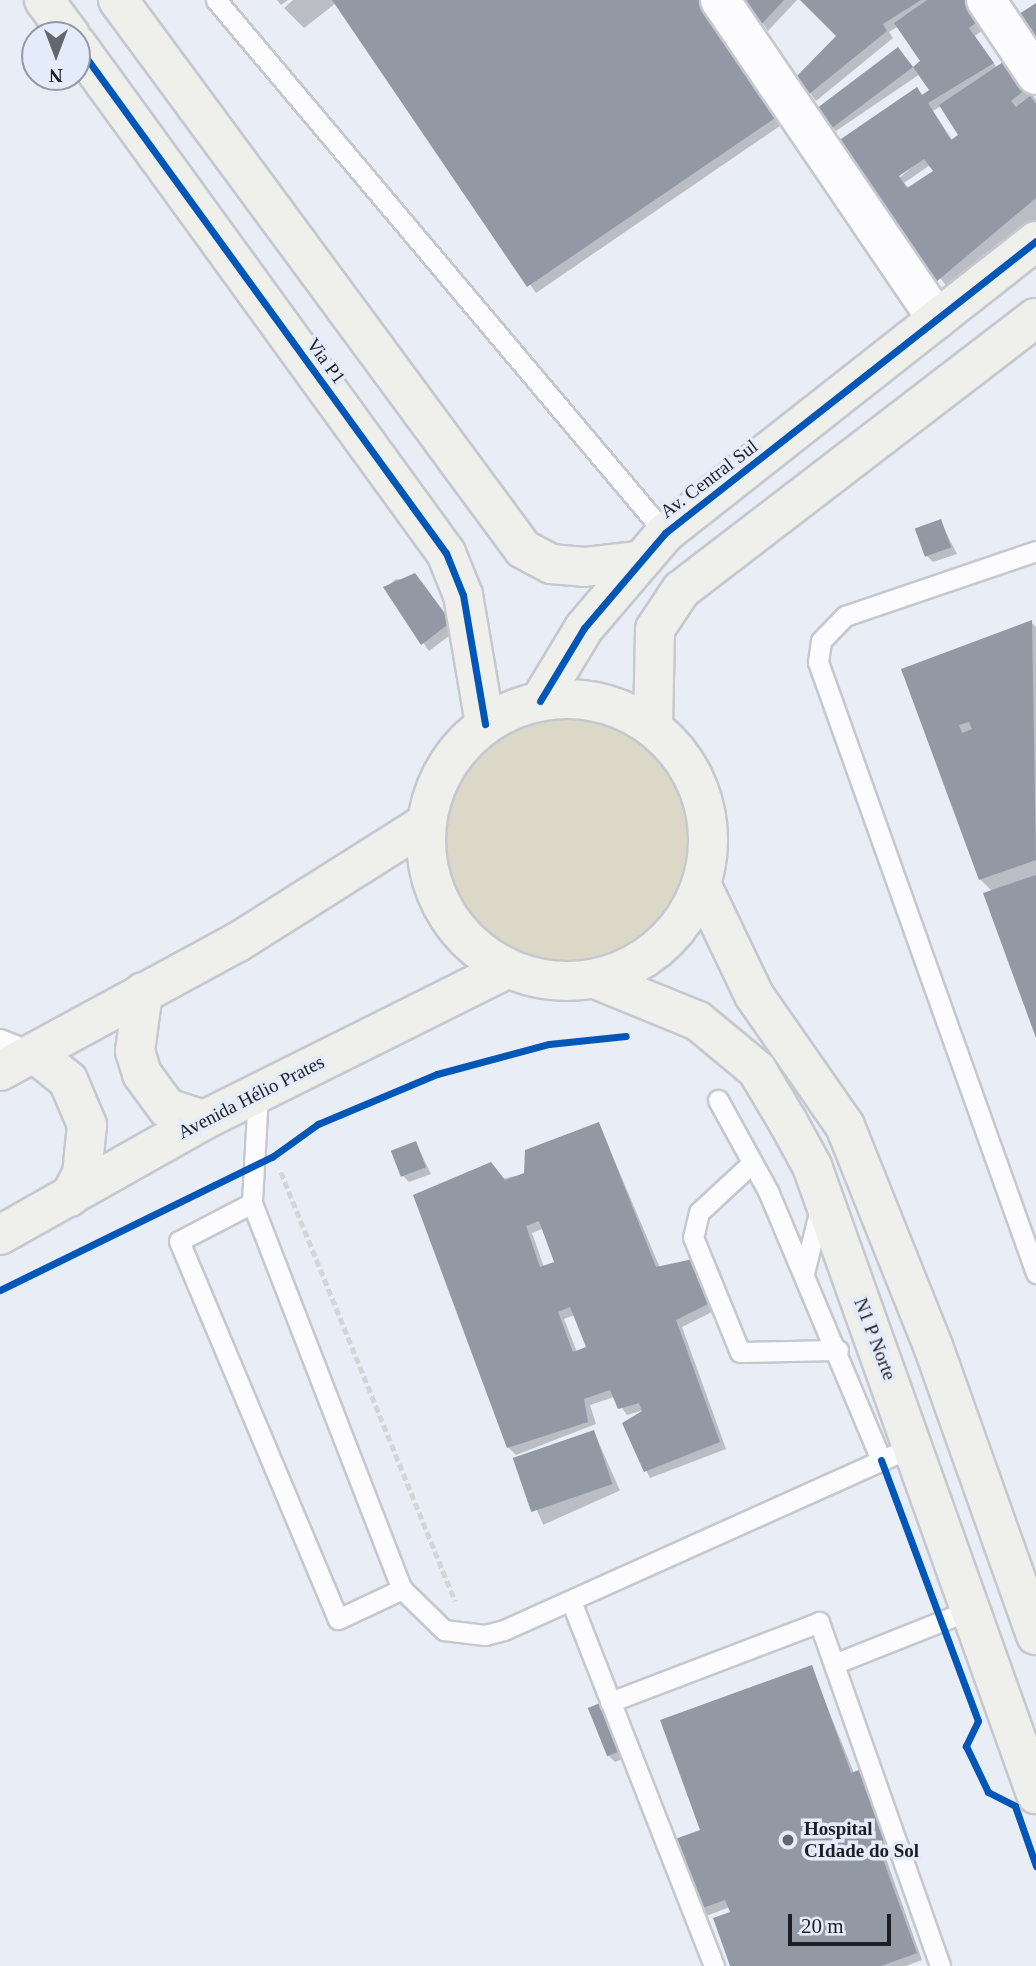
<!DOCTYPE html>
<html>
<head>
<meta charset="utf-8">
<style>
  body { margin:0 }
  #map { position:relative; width:1036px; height:1966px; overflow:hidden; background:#e9edf6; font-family:"Times New Roman",serif }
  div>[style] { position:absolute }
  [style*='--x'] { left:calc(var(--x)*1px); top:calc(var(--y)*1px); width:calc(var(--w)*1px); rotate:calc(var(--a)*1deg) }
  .green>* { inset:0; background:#dbd8c7 }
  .round { border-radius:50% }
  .shadow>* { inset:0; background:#0003; transform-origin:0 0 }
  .building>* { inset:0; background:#9398a5; transform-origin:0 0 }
  .path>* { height:4.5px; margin-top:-2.25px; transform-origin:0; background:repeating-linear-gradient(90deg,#d4d5d8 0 7px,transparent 0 10.5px) }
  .roads { filter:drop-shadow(2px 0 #c5c8cf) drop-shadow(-2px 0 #c5c8cf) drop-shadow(0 2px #c5c8cf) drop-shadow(0 -2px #c5c8cf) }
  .lane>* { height:19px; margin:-9.5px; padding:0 9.5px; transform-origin:9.5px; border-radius:9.5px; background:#fcfcfe }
  .street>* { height:38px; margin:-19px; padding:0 19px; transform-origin:19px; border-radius:19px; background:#fcfcfe }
  .secondary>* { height:38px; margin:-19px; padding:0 19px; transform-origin:19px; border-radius:19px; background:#efefec }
  .secondary>.ring { margin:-19px; padding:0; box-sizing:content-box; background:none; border:38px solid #efefec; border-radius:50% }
  .cycleway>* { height:7px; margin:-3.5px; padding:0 3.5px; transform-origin:3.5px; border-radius:3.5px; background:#0057b8 }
  .dots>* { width:19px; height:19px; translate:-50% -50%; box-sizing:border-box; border:4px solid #e4ecfb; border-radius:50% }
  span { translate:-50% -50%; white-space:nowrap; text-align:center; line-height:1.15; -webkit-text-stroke:7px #e4ecfb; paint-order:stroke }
  .street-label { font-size:19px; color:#1c1e24 }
  .poi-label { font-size:19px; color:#1c1e24; font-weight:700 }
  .left { translate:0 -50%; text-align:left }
  .north { position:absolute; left:21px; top:21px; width:70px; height:70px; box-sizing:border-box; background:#e4ecfb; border:2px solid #949aa5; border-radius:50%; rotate:180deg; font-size:19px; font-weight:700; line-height:28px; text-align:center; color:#1c1e24 }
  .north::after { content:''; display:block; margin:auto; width:24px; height:32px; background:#64666e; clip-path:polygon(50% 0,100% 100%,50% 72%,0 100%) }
  .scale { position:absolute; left:788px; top:1914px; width:103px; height:32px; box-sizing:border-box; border:4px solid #1c1e24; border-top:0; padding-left:9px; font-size:21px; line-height:24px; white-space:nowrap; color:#1c1e24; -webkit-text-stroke:5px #e4ecfb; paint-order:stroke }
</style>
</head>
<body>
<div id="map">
  <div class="green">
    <div class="round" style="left:443px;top:716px;width:244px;height:244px"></div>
  </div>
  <div class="shadow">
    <div style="clip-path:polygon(277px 0,288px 0,281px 5px)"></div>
    <div style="clip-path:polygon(293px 0,704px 0,787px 121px,536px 293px,336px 3px,304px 28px,284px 8px)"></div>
    <div style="clip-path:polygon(746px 0,797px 0,768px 31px)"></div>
    <div style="clip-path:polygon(evenodd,803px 0,969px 0,987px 27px,975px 36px,997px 68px,1020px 77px,1036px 100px,1036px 236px,1001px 261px,989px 252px,994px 260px,959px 302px,874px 193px,916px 89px,923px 96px,931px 91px,920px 74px,836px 131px,829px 124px,898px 49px,914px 68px,923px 62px,899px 26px,889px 32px,893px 38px,816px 101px,798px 77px,838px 36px,803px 0,941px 106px,964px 143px,953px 141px,933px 111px,941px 106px,803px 0,930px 152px,899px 178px,896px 175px,930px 152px,803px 0,930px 165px,935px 172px,910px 189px,904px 183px,930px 165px)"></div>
    <div style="clip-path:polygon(940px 521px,957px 554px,933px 562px,926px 555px)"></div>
    <div style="clip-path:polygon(396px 579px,422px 582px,457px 630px,429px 651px,385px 588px)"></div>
    <div style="clip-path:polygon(1031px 622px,1036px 627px,1036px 1033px,991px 915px,993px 892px,980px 879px,903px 670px)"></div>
    <div style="clip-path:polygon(evenodd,599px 1124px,660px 1268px,693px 1261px,716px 1310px,682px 1327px,726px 1449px,650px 1478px,624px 1424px,644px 1410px,627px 1415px,614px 1397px,590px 1405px,596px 1424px,516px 1455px,509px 1448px,415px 1196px,526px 1174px,599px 1124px,542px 1229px,556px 1263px,544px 1267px,532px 1233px,542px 1229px,599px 1124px,575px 1315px,588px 1348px,577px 1352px,564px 1319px,575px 1315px)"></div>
    <div style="clip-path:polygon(416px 1143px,431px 1174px,409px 1182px,402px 1175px)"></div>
    <div style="left:594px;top:1432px;width:64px;height:84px;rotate:66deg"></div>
    <div style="clip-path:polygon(811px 1667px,854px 1773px,900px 1843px,883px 1850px,922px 1960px,906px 1966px,732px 1966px,730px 1907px,701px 1918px,702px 1831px)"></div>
    <div style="clip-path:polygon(590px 1709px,635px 1754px,615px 1762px,608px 1755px)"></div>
  </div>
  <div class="building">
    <div style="clip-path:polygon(332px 0,703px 0,781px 114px,527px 287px)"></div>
    <div style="clip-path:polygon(743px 0,784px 0,760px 26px)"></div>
    <div style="clip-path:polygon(800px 0,921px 0,883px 24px,887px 31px,808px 95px,796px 77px,836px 36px)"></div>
    <div style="clip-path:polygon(evenodd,927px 0,968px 0,981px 19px,969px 28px,994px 63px,928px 103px,951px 140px,958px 135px,939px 105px,1006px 60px,1026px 89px,1011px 101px,1016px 107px,1030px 96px,1036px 104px,1036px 198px,936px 282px,838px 141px,917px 87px,922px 95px,929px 90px,913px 67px,920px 61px,894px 23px,927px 0,924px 159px,933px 171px,907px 188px,899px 176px,924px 159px)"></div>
    <div style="clip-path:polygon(1036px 3px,1036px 46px,1016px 16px)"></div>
    <div style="left:898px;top:47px;width:25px;height:102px;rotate:53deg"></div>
    <div style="left:941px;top:519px;width:30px;height:28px;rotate:70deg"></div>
    <div style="clip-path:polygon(415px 573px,451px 622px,421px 645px,383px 587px)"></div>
    <div style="clip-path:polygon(evenodd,1032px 620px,1036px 860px,979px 880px,901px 669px,1032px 620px,969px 722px,972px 729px,962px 733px,959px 725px,969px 722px)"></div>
    <div style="clip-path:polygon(1036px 875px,1036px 1038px,983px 893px)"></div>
    <div style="clip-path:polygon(evenodd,599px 1122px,656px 1267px,693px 1259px,710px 1303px,676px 1320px,720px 1442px,644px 1472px,622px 1423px,642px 1411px,639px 1403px,618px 1409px,610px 1390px,584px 1399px,588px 1422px,507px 1448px,413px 1195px,491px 1162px,505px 1180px,524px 1173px,525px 1150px,599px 1122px,539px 1221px,554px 1262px,540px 1267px,526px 1226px,539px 1221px,599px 1122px,570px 1307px,586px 1347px,573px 1352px,558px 1312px,570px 1307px)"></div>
    <div style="left:416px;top:1141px;width:28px;height:27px;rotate:69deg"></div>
    <div style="left:594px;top:1430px;width:57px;height:86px;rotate:71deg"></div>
    <div style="clip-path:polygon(812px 1665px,851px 1773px,869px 1766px,895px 1836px,877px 1843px,917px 1953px,881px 1966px,730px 1966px,713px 1918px,730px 1912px,725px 1900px,692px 1912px,667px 1842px,700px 1830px,660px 1720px)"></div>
    <div style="left:610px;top:1699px;width:52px;height:24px;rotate:68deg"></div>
  </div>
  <div class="path">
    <div style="--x:281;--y:1172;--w:463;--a:67.9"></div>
  </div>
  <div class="roads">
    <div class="lane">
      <div style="--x:216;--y:0;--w:697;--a:49.89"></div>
      <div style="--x:1036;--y:551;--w:202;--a:161.2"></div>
      <div style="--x:845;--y:616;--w:35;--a:134"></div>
      <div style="--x:821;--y:641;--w:21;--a:98"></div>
      <div style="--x:818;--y:662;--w:649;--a:70.36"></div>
      <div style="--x:0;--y:1039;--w:35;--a:22"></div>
      <div style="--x:258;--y:1094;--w:109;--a:93.2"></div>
      <div style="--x:252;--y:1203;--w:414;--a:68.8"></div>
      <div style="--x:402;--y:1589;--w:59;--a:44.3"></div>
      <div style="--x:444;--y:1630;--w:41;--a:7"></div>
      <div style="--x:485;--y:1635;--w:20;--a:-15"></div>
      <div style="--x:504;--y:1630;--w:451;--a:-24.2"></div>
      <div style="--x:718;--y:1100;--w:104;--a:61.2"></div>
      <div style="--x:768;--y:1191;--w:292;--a:67.2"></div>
      <div style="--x:752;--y:1163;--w:72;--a:137.2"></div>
      <div style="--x:699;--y:1212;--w:26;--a:103"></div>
      <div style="--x:693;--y:1237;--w:124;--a:67.8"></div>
      <div style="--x:740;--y:1352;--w:98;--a:-1.2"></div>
      <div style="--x:252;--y:1203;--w:82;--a:152.5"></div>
      <div style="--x:179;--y:1241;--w:410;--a:67.2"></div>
      <div style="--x:338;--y:1619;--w:71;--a:-25.1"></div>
      <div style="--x:804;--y:1273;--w:70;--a:-76"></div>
      <div style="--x:571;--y:1601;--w:392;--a:68.6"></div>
      <div style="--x:834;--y:1664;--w:149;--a:-21.7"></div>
      <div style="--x:610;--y:1702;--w:224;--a:-20.9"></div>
      <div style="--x:819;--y:1622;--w:365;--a:70.6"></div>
    </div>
    <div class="street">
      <div style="--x:720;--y:0;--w:386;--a:55.8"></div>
      <div style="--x:986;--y:0;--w:90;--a:56.3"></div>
    </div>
    <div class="secondary">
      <div style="--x:44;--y:0;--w:44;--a:53.4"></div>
      <div style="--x:118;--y:0;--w:682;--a:53.58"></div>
      <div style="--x:523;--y:549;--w:32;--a:28"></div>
      <div style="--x:551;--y:564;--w:33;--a:5"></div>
      <div style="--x:584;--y:567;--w:52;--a:-6.6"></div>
      <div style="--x:77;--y:45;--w:628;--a:54.01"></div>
      <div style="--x:446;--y:553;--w:45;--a:68"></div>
      <div style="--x:463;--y:595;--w:131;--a:80.3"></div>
      <div class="ring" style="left:426px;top:699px;width:244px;height:244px"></div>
      <div style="--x:540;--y:701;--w:85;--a:-58.9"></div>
      <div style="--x:584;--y:628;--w:125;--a:-49.5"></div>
      <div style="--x:665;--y:533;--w:472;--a:-38.2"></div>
      <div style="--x:653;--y:727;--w:98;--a:-88.8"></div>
      <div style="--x:655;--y:629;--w:47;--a:-56.3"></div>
      <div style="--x:681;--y:590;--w:447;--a:-37.5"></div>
      <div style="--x:702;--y:886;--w:121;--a:64.5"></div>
      <div style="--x:754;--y:995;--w:160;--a:55.2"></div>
      <div style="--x:845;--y:1126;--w:237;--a:68.2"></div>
      <div style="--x:933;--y:1346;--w:307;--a:70.4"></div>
      <div style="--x:595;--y:979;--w:111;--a:22.2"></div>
      <div style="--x:698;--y:1021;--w:77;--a:39.7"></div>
      <div style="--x:757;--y:1070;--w:61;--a:59.2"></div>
      <div style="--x:788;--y:1122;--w:50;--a:61.4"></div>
      <div style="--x:812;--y:1166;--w:667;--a:70.37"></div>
      <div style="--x:143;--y:992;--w:60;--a:97.7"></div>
      <div style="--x:135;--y:1051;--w:24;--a:73"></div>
      <div style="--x:142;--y:1074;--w:42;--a:53.7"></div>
      <div style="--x:167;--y:1108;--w:39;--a:18"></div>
      <div style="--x:34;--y:1053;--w:43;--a:38.5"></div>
      <div style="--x:68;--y:1080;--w:49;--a:67.1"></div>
      <div style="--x:87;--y:1125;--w:49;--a:95.8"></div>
      <div style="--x:82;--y:1174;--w:26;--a:118"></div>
      <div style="--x:0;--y:1071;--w:271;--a:-28.5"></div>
      <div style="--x:238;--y:942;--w:222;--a:-32.3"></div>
      <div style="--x:0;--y:1235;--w:234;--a:-29.4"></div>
      <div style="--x:204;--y:1120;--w:339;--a:-26.5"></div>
    </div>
  </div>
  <div class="cycleway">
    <div style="--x:77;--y:45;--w:628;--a:54.01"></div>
    <div style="--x:446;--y:553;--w:45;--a:68"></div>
    <div style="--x:463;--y:595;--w:131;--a:80.3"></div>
    <div style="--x:540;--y:701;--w:85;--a:-58.9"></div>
    <div style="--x:584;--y:628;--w:125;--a:-49.5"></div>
    <div style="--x:665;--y:533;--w:472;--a:-38.2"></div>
    <div style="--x:0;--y:1290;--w:303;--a:-26.1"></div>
    <div style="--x:272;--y:1157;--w:57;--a:-35.7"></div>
    <div style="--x:318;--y:1124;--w:129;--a:-22.8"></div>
    <div style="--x:437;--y:1074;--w:116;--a:-15"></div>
    <div style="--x:549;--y:1044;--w:77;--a:-5.9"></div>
    <div style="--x:881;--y:1460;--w:278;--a:69.6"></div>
    <div style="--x:978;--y:1721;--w:28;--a:116"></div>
    <div style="--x:966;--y:1746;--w:51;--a:64.4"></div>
    <div style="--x:988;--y:1792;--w:30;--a:27"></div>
    <div style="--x:1015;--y:1806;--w:64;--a:70.7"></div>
  </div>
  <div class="dots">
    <div style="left:788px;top:1840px;background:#64666e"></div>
  </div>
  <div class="street-label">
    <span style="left:326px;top:361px;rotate:54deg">Via P1</span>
    <span style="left:709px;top:479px;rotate:-37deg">Av. Central Sul</span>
    <span style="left:251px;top:1097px;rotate:-27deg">Avenida Hélio Prates</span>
    <span style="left:875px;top:1339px;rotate:69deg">N1 P Norte</span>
  </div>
  <div class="poi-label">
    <span class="left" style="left:804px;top:1840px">Hospital<br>CIdade do Sol</span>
  </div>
  <div class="north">N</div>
  <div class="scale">20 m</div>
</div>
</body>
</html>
